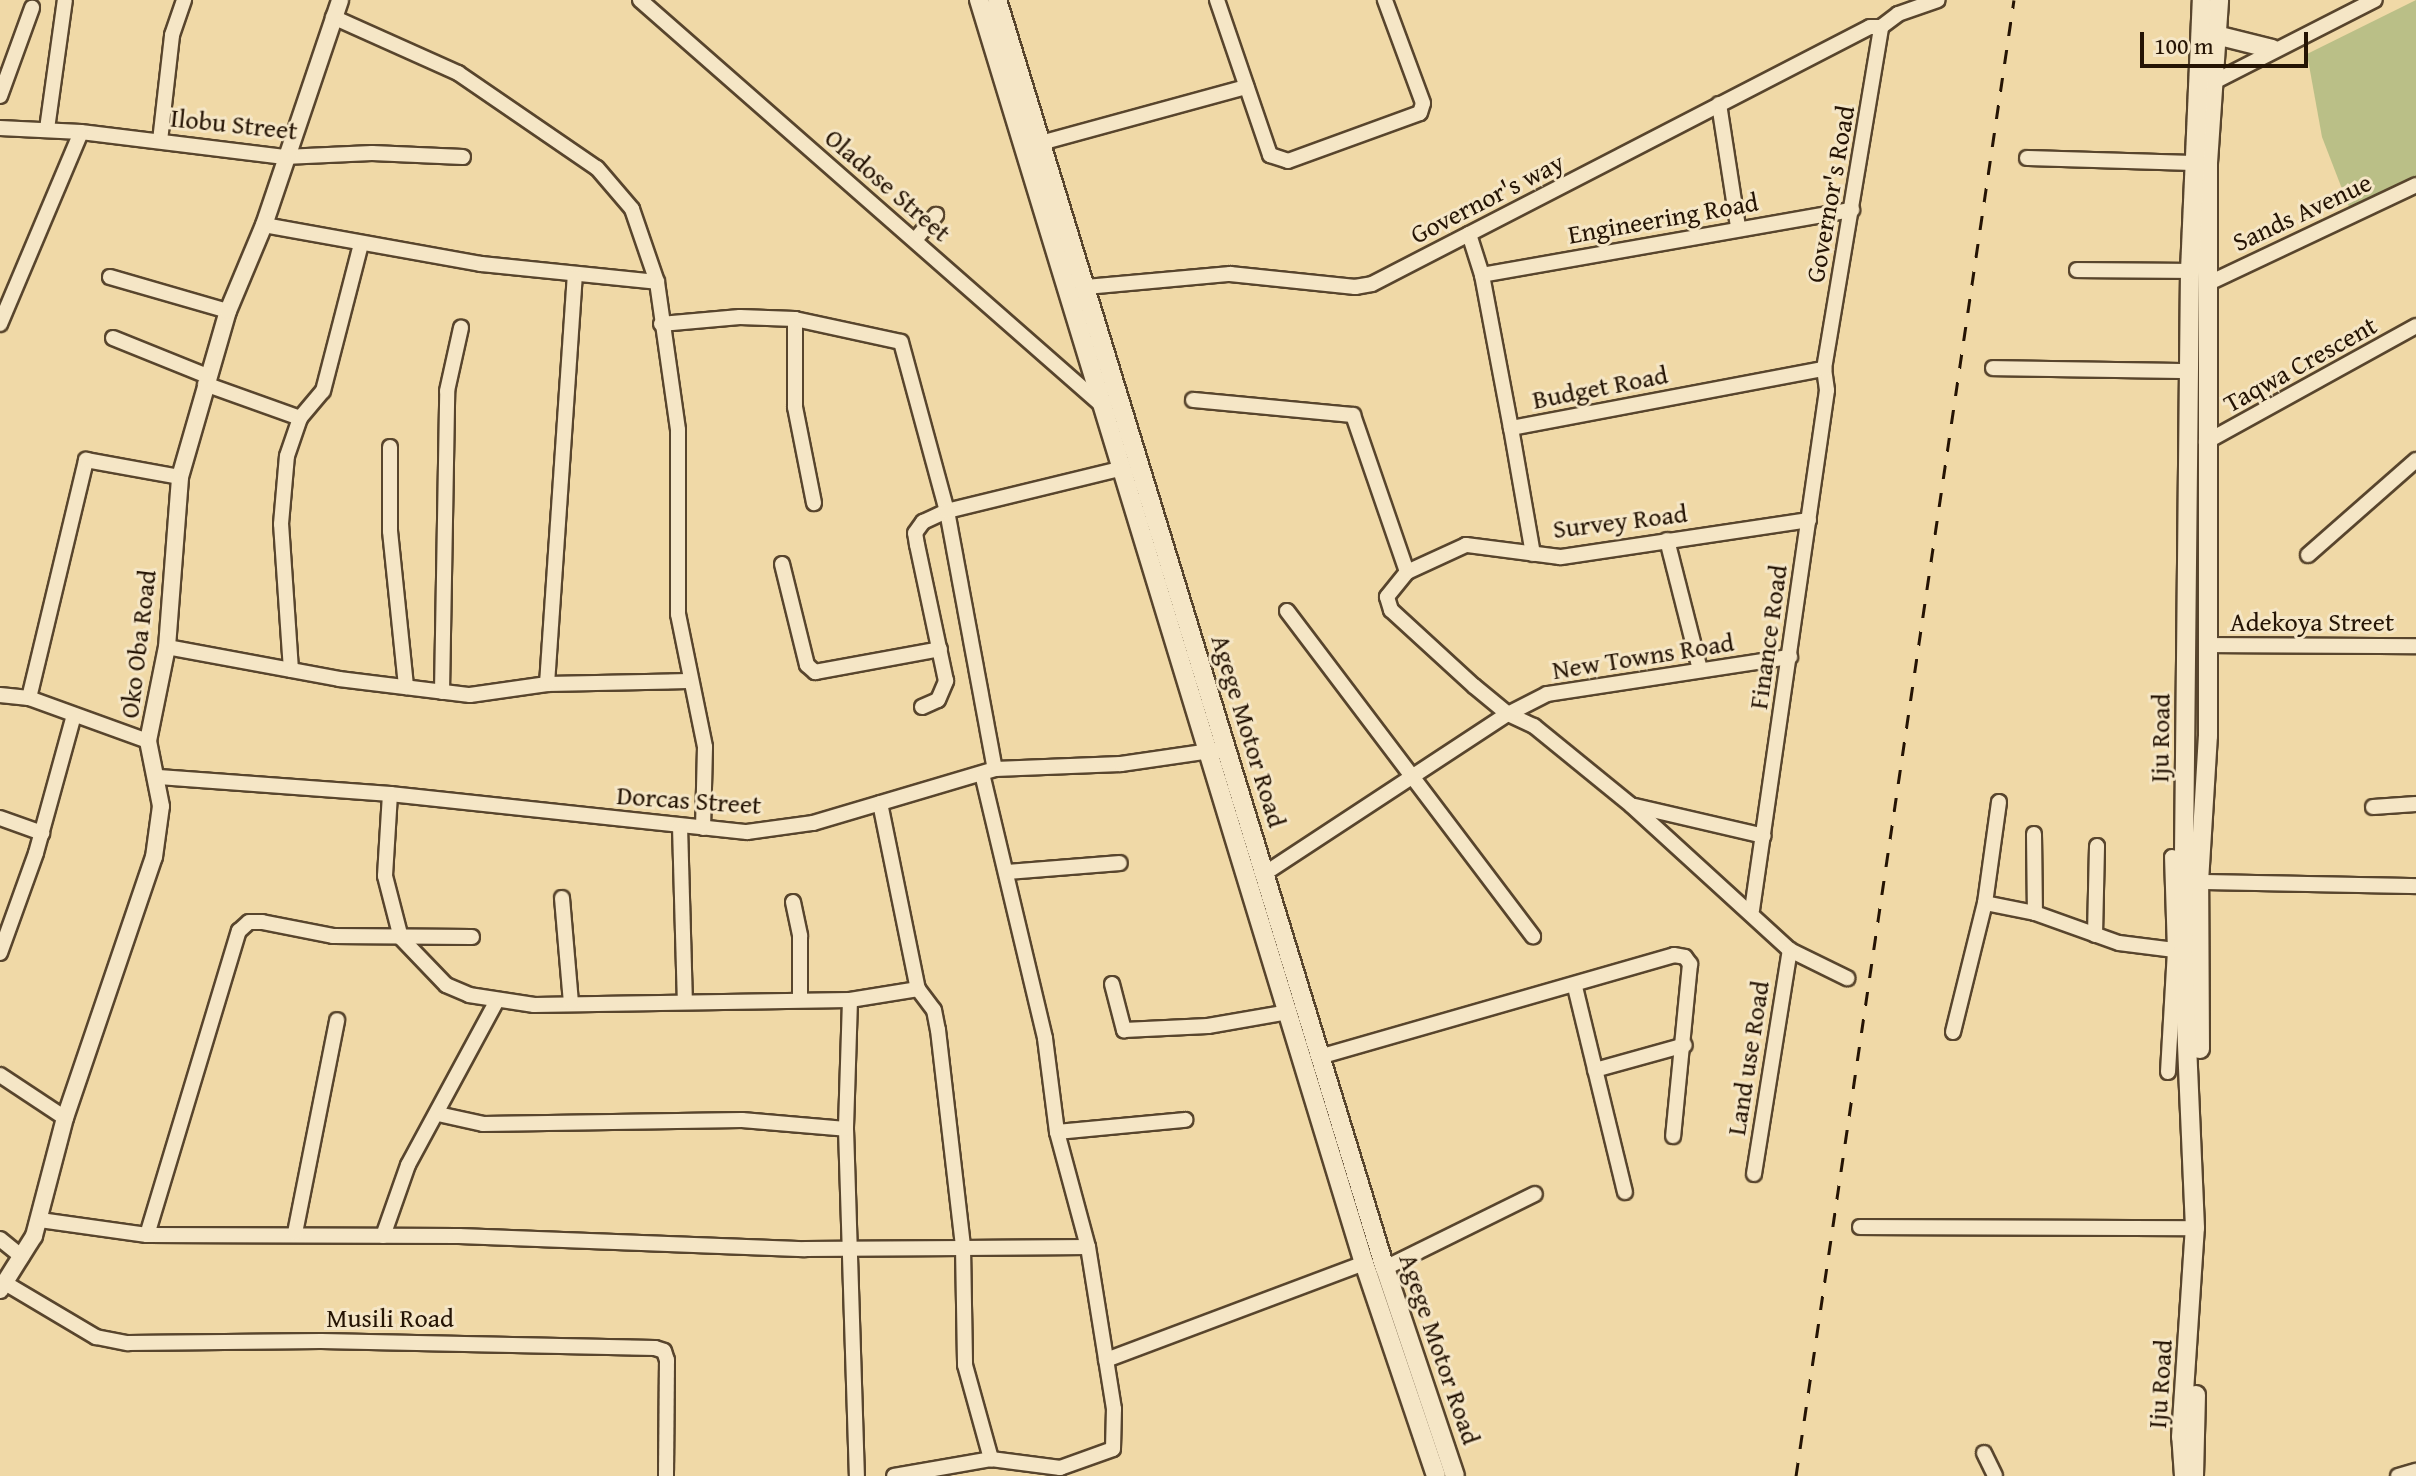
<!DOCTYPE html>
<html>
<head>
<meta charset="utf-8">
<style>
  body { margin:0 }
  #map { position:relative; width:2416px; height:1476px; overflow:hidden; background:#f0d9a7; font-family:"Gentium Book Plus",serif }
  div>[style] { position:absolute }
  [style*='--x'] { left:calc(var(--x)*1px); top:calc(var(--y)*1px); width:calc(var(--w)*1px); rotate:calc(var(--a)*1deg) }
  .green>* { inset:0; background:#babf87 }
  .roads { filter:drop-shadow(2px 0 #58452d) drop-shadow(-2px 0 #58452d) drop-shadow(0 2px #58452d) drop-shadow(0 -2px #58452d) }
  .minor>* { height:14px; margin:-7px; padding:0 7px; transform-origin:7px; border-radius:7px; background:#f5e6c6 }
  .tertiary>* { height:16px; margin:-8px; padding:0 8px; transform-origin:8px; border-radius:8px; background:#f5e6c6 }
  .secondary>* { height:18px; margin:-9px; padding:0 9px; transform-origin:9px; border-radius:9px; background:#f5e6c6 }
  .rail>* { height:3px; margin-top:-1.5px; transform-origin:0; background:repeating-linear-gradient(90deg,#251404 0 14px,transparent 0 28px) }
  span { translate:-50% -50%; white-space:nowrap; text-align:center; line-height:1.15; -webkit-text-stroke:6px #f5e6c6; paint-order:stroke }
  .street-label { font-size:26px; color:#251404 }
  .scale { position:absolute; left:2140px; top:32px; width:168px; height:36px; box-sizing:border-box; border:4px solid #251404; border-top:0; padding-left:10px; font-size:24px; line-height:28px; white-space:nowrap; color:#251404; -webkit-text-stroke:6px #f5e6c6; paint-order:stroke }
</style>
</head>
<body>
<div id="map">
  <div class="green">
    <div style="clip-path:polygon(2416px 0,2416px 179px,2349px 207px,2322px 137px,2307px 54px)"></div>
  </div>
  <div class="roads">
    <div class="minor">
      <div style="--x:640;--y:0;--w:619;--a:41.26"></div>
      <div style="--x:1217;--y:0;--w:164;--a:71.1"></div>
      <div style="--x:1270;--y:155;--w:19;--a:18"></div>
      <div style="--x:1288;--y:161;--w:140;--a:-20"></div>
      <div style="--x:1420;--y:113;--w:10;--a:-73"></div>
      <div style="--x:1423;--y:103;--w:110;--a:-110.3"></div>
      <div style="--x:333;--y:17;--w:137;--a:24.1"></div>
      <div style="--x:458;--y:73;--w:168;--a:34.4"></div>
      <div style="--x:597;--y:168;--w:54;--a:49.5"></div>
      <div style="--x:632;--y:209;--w:77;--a:71.1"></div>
      <div style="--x:657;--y:282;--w:149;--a:81.9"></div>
      <div style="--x:678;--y:430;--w:184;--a:90"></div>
      <div style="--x:678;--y:614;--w:136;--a:78.5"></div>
      <div style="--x:705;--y:747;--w:81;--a:91.4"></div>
      <div style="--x:1881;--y:27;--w:21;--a:-37"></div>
      <div style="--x:1898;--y:14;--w:42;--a:-19.3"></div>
      <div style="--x:2208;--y:85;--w:187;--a:-27"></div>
      <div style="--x:0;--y:96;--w:94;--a:-70"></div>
      <div style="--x:1719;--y:104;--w:124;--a:81.2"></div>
      <div style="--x:0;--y:128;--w:81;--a:2.8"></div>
      <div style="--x:81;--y:132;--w:205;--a:7"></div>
      <div style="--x:284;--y:157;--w:88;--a:-2.6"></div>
      <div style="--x:372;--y:153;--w:91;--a:2.5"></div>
      <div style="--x:47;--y:129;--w:130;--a:-82.1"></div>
      <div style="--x:160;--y:141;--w:107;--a:-83.5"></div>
      <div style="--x:172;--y:35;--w:37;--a:-71"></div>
      <div style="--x:1041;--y:143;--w:213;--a:-15.3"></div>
      <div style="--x:2027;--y:158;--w:167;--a:1.7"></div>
      <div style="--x:264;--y:225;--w:220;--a:10.2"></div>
      <div style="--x:481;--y:264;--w:177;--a:5.8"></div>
      <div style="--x:1469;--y:234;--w:43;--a:72.4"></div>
      <div style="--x:1482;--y:275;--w:156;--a:79.3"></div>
      <div style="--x:915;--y:240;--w:33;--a:-50"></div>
      <div style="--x:2077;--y:270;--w:113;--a:0.5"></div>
      <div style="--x:1482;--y:275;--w:376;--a:-10"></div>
      <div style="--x:110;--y:277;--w:123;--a:16.1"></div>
      <div style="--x:2209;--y:283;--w:229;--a:-25.3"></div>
      <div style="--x:1086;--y:287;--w:145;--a:-5.2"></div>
      <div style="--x:1230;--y:274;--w:126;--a:5.9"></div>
      <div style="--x:1355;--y:287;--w:17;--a:-10"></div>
      <div style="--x:1372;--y:284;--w:560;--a:-27.3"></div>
      <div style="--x:1870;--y:27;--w:11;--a:0"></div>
      <div style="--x:795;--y:319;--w:88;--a:90"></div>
      <div style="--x:795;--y:407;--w:98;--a:78.8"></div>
      <div style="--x:0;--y:324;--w:208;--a:-67.1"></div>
      <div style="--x:661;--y:324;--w:79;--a:-5.1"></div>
      <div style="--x:740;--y:317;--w:55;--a:2.1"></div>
      <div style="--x:795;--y:319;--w:108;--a:12.2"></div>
      <div style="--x:901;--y:342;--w:175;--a:74.8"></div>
      <div style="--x:947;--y:511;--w:262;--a:79.5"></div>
      <div style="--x:113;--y:338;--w:101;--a:22"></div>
      <div style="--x:1993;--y:368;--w:197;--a:0.9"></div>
      <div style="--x:205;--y:384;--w:101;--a:19.7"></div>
      <div style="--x:1193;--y:400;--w:161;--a:5.4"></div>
      <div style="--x:1353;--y:415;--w:166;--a:71"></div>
      <div style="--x:2206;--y:442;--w:240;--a:-28.9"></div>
      <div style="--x:390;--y:447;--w:84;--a:90"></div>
      <div style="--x:390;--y:531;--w:157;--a:84.1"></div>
      <div style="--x:1809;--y:520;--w:252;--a:171.5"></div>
      <div style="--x:1560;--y:557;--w:95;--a:-172.7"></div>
      <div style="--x:1466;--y:545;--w:65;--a:155.4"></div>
      <div style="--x:1407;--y:572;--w:32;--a:129"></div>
      <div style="--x:1387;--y:597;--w:14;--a:73"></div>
      <div style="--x:1391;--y:610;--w:113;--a:42.5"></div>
      <div style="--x:1474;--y:686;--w:44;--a:39.5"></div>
      <div style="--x:1508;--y:714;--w:29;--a:25"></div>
      <div style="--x:1534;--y:726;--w:125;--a:39.2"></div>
      <div style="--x:1631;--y:805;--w:215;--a:42.4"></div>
      <div style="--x:1790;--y:950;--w:64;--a:26.2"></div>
      <div style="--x:1667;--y:540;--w:133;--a:75.7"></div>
      <div style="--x:1533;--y:554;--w:128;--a:-99.9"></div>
      <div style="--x:1511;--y:428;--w:319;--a:-10.7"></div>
      <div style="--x:2308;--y:555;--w:144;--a:-41.3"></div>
      <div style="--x:782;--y:564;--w:104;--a:76.1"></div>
      <div style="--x:807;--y:665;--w:11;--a:41"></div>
      <div style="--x:815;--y:672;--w:127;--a:-10.4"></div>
      <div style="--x:1287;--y:611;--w:408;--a:52.9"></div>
      <div style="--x:2208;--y:645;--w:208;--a:0.3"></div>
      <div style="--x:167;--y:647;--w:175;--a:10.5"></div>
      <div style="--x:339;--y:679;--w:132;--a:7"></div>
      <div style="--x:470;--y:695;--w:78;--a:-8.1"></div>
      <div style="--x:547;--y:684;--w:141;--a:-1.2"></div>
      <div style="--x:291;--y:670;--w:146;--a:-93.9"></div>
      <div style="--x:281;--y:524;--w:68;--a:-85"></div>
      <div style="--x:287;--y:456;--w:40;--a:-71.1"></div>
      <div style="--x:300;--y:418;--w:35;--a:-50"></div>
      <div style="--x:323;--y:391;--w:152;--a:-75.5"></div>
      <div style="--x:547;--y:684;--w:408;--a:-86.1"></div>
      <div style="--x:442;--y:692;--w:301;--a:-89"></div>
      <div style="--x:447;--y:391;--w:65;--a:-77.5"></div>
      <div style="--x:0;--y:695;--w:29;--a:6"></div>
      <div style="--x:29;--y:698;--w:127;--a:19.9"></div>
      <div style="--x:29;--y:698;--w:245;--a:-76.5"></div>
      <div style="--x:86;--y:460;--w:96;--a:10.3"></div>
      <div style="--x:922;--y:707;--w:17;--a:-24"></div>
      <div style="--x:938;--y:700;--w:21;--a:-67"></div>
      <div style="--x:946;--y:681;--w:139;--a:-102"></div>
      <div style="--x:917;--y:545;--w:12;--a:-99"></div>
      <div style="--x:915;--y:533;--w:14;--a:-54"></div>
      <div style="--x:923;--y:522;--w:26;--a:-25"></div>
      <div style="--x:947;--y:511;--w:182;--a:-13.7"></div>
      <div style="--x:159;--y:777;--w:232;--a:4.2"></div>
      <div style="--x:390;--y:794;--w:359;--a:6.1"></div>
      <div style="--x:747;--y:832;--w:67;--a:-7.8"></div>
      <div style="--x:813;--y:823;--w:190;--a:-16.5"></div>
      <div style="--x:995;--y:769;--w:126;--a:-2.3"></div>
      <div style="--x:1121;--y:764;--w:97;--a:-8.3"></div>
      <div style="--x:390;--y:794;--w:82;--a:93.5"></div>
      <div style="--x:385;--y:876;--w:64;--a:75.5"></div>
      <div style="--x:401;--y:938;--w:65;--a:46.2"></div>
      <div style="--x:446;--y:985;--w:25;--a:23"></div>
      <div style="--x:469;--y:995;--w:66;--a:8.7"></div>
      <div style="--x:534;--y:1005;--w:316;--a:-0.9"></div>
      <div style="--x:850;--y:1000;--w:69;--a:-9.2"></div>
      <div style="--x:880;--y:803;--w:190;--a:78.5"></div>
      <div style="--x:918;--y:989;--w:26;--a:53"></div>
      <div style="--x:934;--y:1010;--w:20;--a:79"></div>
      <div style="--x:938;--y:1030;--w:218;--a:83.4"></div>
      <div style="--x:963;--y:1247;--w:118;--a:89"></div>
      <div style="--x:965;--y:1365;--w:98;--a:74.5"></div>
      <div style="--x:1635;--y:806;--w:132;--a:13.1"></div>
      <div style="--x:2373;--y:807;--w:43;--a:-4"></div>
      <div style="--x:0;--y:818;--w:45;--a:19.7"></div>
      <div style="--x:680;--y:826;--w:175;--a:88.4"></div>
      <div style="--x:2034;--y:834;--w:79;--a:89.3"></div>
      <div style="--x:1008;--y:872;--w:112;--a:-4.6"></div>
      <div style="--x:1264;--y:874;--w:292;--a:-33.3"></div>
      <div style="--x:1508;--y:714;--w:44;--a:-27.1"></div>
      <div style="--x:1547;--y:694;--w:246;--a:-8.7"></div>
      <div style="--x:2199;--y:882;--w:217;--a:1.1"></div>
      <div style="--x:562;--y:898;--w:105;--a:85.1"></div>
      <div style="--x:793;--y:902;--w:35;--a:78"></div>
      <div style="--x:800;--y:936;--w:63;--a:90"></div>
      <div style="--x:1985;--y:903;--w:51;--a:11.3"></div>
      <div style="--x:2035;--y:913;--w:89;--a:19.7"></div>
      <div style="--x:2119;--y:943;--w:64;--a:7.2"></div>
      <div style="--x:1752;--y:910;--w:525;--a:-81.79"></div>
      <div style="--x:1827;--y:390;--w:21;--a:-98"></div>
      <div style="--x:1824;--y:369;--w:347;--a:-80.5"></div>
      <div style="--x:2095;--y:935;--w:89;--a:-88.7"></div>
      <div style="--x:0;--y:953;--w:106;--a:-70.2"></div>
      <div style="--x:36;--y:853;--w:143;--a:-74.6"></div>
      <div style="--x:1112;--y:984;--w:48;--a:75.4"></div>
      <div style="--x:1124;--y:1030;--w:84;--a:-2.7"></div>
      <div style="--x:1208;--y:1026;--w:81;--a:-9.9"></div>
      <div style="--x:1575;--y:987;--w:211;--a:76.3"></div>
      <div style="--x:850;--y:1000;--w:129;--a:91.8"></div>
      <div style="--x:846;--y:1129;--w:347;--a:88.2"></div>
      <div style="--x:1953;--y:1032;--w:133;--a:-76.1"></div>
      <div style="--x:1985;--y:903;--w:102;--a:-82.1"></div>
      <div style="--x:1319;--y:1057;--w:369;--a:-16"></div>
      <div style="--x:1674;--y:955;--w:11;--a:10"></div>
      <div style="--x:1685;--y:957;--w:9;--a:54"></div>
      <div style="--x:1690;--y:964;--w:173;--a:95.6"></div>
      <div style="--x:1595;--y:1070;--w:93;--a:-15.5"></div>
      <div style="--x:2168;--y:1072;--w:121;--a:-86.7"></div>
      <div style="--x:2175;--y:951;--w:94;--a:-91.8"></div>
      <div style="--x:0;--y:1075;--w:78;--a:33.5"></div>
      <div style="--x:438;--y:1114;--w:46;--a:12.5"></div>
      <div style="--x:483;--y:1124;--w:259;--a:-0.9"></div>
      <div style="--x:742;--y:1120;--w:104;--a:4.9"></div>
      <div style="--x:1057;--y:1132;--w:129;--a:-5.4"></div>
      <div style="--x:1754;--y:1174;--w:227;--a:-80.9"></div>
      <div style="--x:40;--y:1220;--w:108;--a:8"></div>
      <div style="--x:147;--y:1235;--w:312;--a:0.2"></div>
      <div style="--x:459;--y:1236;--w:346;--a:2.2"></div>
      <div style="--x:805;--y:1249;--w:283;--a:-0.4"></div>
      <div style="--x:1860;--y:1227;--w:335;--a:0.2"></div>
      <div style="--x:295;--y:1233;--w:217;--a:-78.8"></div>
      <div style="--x:147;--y:1235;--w:318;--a:-73.2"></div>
      <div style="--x:239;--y:931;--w:13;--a:-42"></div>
      <div style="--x:249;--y:922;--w:13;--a:0"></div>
      <div style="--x:262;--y:922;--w:72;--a:11.2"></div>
      <div style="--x:333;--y:936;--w:139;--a:0.4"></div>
      <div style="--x:383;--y:1236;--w:75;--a:-70.6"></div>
      <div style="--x:408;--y:1165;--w:185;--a:-61.6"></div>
      <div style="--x:0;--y:1239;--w:28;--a:39"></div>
      <div style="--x:1385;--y:1268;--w:167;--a:-26.3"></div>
      <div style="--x:5;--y:1283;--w:106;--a:30.7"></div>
      <div style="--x:96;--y:1337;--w:33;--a:11"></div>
      <div style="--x:128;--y:1343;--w:193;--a:-0.6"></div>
      <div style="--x:321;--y:1341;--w:334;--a:1.2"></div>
      <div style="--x:655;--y:1348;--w:9;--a:18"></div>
      <div style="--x:664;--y:1351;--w:9;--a:72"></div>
      <div style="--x:667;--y:1360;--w:116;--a:90.5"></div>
      <div style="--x:1106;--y:1360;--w:276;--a:-20.6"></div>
      <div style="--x:1984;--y:1453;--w:25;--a:64"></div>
      <div style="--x:894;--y:1476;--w:98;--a:-9.9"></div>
      <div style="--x:991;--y:1459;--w:70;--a:7.4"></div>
      <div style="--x:1060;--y:1468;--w:56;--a:-19.7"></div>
      <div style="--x:1113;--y:1449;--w:40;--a:-88.6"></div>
      <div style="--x:1114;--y:1409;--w:164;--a:-99.1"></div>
      <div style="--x:1088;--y:1247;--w:119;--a:-105.1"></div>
      <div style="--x:1057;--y:1132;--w:95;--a:-97.3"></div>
      <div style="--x:1045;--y:1038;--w:271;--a:-103.4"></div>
      <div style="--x:2398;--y:1476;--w:19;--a:-16"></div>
    </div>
    <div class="tertiary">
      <div style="--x:0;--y:1290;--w:64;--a:-57.8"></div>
      <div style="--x:34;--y:1236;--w:122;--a:-75.3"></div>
      <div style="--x:65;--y:1118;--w:276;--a:-71.2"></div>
      <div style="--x:154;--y:857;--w:51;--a:-82.2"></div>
      <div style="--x:161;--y:806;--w:66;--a:-101.3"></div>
      <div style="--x:148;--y:741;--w:96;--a:-78.6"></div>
      <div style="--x:167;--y:647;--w:170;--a:-85.6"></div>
      <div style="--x:180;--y:477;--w:173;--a:-73.9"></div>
      <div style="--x:228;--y:311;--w:93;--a:-67.3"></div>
      <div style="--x:264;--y:225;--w:237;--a:-71.3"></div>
    </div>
    <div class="secondary">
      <div style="--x:979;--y:0;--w:1320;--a:73.05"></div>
      <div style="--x:1364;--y:1263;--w:225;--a:71.3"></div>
      <div style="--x:997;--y:0;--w:1326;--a:72.99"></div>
      <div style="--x:1385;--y:1268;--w:219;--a:71.4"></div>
      <div style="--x:2216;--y:35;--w:58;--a:14"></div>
      <div style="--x:2200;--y:1049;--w:167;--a:-90.3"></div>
      <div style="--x:2199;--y:882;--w:146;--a:-86.5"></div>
      <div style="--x:2208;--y:736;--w:573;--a:-90"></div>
      <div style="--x:2208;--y:163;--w:163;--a:-86.1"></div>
      <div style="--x:2184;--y:1476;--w:39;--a:-94"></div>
      <div style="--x:2181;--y:1437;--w:209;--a:-86.2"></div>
      <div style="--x:2195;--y:1228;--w:277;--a:-92.5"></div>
      <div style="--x:2183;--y:951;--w:680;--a:-89.41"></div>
      <div style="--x:2190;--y:271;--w:271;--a:-87.5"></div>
      <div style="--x:2194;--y:1476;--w:81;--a:-88.6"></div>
    </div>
  </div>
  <div class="rail">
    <div style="--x:1796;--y:1476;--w:1492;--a:-81.6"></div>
  </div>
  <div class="street-label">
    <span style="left:234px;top:124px;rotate:6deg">Ilobu Street</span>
    <span style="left:888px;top:185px;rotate:41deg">Oladose Street</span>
    <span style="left:1830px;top:194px;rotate:-80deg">Governor's Road</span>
    <span style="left:1487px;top:198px;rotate:-27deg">Governor's way</span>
    <span style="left:2302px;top:212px;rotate:-25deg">Sands Avenue</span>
    <span style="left:1663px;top:218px;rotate:-10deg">Engineering Road</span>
    <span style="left:2300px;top:364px;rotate:-29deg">Taqwa Crescent</span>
    <span style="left:1600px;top:387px;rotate:-11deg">Budget Road</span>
    <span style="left:1620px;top:521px;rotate:-7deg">Survey Road</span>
    <span style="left:2312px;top:622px">Adekoya Street</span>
    <span style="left:1768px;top:637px;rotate:-82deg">Finance Road</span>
    <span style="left:138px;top:644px;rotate:-83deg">Oko Oba Road</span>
    <span style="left:1643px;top:656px;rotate:-9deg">New Towns Road</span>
    <span style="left:1249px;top:731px;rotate:73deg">Agege Motor Road</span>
    <span style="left:2160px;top:738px;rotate:-89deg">Iju Road</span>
    <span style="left:689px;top:800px;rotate:4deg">Dorcas Street</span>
    <span style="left:1748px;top:1058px;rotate:-81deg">Land use Road</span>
    <span style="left:390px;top:1318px">Musili Road</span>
    <span style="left:1440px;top:1349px;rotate:71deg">Agege Motor Road</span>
    <span style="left:2160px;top:1384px;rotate:-86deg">Iju Road</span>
  </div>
  <div class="scale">100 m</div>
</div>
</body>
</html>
